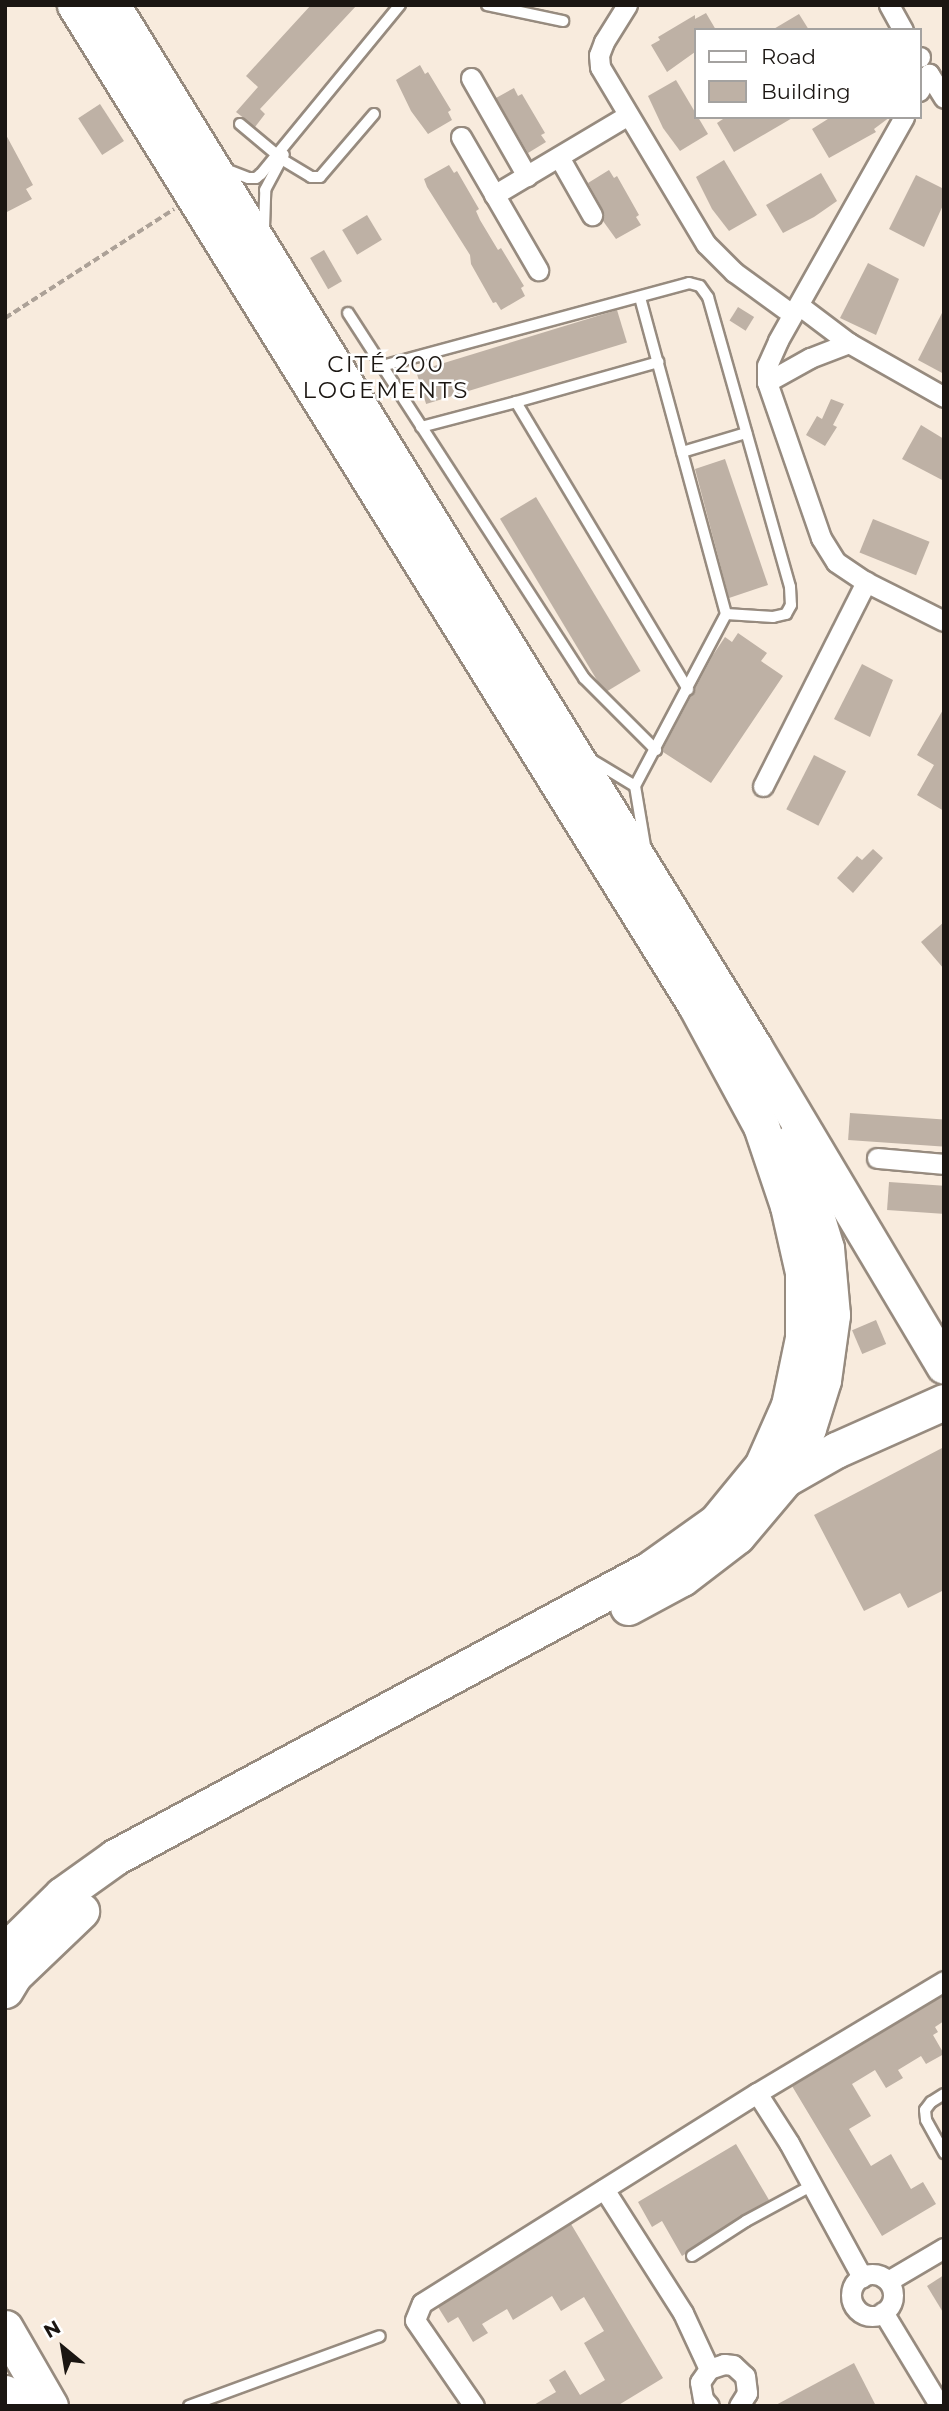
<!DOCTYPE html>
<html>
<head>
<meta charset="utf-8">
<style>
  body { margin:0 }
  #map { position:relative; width:949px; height:2411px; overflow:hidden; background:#f8ebdd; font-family:Montserrat,sans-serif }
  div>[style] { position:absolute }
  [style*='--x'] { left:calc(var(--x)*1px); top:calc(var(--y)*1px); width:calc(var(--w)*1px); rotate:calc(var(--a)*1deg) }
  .building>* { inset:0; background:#beb1a5; transform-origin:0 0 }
  .path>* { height:3.5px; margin-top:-1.75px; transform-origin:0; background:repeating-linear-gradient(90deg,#aca197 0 7px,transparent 0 10.5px) }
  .roads { filter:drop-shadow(2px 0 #978b7f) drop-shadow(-2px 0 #978b7f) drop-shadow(0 2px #978b7f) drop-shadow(0 -2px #978b7f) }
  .lane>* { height:10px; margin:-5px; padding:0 5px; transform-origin:5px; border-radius:5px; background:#fff }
  .street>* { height:19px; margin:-9.5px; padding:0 9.5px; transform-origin:9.5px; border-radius:9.5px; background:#fff }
  .street>.ring { margin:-9.5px; padding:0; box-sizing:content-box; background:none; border:19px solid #fff; border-radius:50% }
  .highway>* { height:35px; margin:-17.5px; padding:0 17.5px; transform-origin:17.5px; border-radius:17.5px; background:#fff }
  span { translate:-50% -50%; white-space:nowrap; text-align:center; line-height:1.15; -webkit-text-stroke:5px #fff; paint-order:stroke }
  .quarter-label { font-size:23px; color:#1b1612; letter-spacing:2px }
  .frame { position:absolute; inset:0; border:7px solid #1b1612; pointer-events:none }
  .legend { position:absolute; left:694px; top:28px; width:228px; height:91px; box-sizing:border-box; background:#fff; border:2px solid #a4a2a0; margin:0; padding:9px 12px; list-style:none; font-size:21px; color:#1b1612 }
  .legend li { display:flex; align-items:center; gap:14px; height:35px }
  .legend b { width:35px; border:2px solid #a4a2a0 }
  .north { position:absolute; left:28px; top:2313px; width:70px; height:70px; -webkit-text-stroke:5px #fff; paint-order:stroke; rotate:330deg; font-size:19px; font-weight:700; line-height:28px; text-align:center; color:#1b1612 }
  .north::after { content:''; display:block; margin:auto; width:24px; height:32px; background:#1b1612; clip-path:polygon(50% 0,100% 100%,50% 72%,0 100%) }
</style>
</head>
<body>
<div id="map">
  <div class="building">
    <div style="clip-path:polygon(311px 5px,357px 5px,260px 109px,265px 114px,255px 127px,236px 112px,258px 87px,246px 76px)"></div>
    <div style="clip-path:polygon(706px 13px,716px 30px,695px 30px,695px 52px,667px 72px,651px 45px,660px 40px,658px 37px,695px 15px,695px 19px)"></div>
    <div style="clip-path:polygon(799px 14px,809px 30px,772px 30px)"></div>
    <div style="clip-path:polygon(420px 65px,425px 74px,428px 72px,451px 110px,448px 112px,452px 120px,428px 134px,411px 111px,396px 80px)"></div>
    <div style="clip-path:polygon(676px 80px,708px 134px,680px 151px,663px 128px,648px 96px)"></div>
    <div style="clip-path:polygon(514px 88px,518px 96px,522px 94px,545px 133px,541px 135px,546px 142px,528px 153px,496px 98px)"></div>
    <div style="left:100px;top:104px;width:44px;height:26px;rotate:57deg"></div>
    <div style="clip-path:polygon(726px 117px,794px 117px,734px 152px,717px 123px)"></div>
    <div style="clip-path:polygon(831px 117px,890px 117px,874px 129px,876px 132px,829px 158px,812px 129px)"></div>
    <div style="clip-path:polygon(5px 133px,33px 185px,26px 189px,32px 199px,5px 213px)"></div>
    <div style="clip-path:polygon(724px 160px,757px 215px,729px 231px,712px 209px,696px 177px)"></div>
    <div style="clip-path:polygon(449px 165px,454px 173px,457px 171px,479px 209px,476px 211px,480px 220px,498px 250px,501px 248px,524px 286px,521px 288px,525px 296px,501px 310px,496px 302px,493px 303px,471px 264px,470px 255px,427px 187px,424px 179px)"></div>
    <div style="clip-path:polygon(609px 170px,614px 178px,617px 176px,639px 215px,636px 217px,641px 225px,616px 239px,603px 221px,603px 210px,588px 183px)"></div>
    <div style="clip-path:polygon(821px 173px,837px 201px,814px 217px,783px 233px,766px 205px)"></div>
    <div style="clip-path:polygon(916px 175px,944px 189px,944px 203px,924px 247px,889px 229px)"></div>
    <div style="left:367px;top:215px;width:29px;height:29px;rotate:59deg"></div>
    <div style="left:324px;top:250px;width:36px;height:16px;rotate:60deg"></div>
    <div style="clip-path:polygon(868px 263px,899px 279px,876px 335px,840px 318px)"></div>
    <div style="left:738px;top:307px;width:19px;height:16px;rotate:32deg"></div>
    <div style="clip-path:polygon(944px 309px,944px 374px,918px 360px)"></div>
    <div style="left:617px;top:310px;width:34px;height:210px;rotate:73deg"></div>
    <div style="clip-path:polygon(831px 399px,844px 404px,833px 425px,837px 427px,825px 446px,806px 435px,817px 416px,822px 419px)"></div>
    <div style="clip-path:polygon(921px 425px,944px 439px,944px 481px,902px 459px)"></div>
    <div style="clip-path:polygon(725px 459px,768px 585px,729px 598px,695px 469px)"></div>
    <div style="left:536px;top:497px;width:203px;height:42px;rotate:59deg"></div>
    <div style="left:873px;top:519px;width:61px;height:36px;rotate:22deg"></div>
    <div style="clip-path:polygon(738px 633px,767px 653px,761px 661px,783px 676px,711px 783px,663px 752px,663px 749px,713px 655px,725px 637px,732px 642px)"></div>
    <div style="clip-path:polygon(862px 664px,893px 680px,870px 737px,834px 719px)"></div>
    <div style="clip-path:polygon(944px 708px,944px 811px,917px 795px,934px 765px,917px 755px)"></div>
    <div style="left:814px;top:755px;width:36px;height:61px;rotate:27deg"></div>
    <div style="clip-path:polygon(873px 849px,883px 858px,853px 893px,837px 878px,857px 856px,862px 860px)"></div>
    <div style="clip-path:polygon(944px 922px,944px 969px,921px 942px)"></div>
    <div style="left:850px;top:1113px;width:94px;height:27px;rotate:4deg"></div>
    <div style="left:889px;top:1182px;width:55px;height:28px;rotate:4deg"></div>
    <div style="left:876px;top:1320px;width:26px;height:26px;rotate:67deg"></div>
    <div style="clip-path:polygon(944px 1447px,944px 1590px,908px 1608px,900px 1593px,864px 1611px,814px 1515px)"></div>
    <div style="clip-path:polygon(944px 1995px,944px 2021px,935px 2027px,938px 2032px,933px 2035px,944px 2054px,926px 2064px,921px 2056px,898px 2070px,903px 2078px,886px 2088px,875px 2070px,852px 2084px,871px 2116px,849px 2129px,871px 2166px,891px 2154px,911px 2189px,923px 2182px,936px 2204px,882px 2236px,792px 2086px)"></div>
    <div style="clip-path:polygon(736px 2144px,769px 2200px,682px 2256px,662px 2221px,652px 2227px,638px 2202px)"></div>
    <div style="clip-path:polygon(571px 2224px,663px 2378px,617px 2406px,532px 2406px,556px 2392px,549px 2380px,565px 2370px,580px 2395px,605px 2380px,584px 2343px,604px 2331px,584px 2297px,561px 2311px,552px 2296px,513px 2320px,507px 2309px,482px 2324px,488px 2333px,473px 2342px,458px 2317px,448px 2323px,438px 2307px)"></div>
    <div style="clip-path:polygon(944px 2275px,944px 2314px,927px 2286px)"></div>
    <div style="clip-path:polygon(854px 2363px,876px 2406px,774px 2406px)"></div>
  </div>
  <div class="path">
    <div style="--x:5;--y:318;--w:201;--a:-32.8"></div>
  </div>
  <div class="roads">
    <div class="lane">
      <div style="--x:487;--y:5;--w:78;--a:11.9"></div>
      <div style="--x:240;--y:124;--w:56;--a:39.9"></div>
      <div style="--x:283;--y:160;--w:33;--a:31"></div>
      <div style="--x:311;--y:177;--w:9;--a:0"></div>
      <div style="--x:320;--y:177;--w:83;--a:-49.4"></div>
      <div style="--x:225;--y:169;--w:25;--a:21"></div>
      <div style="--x:248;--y:178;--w:8;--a:0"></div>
      <div style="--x:256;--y:178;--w:6;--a:-39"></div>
      <div style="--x:261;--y:174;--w:219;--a:-50.6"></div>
      <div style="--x:264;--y:228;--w:38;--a:-88"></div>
      <div style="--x:265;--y:190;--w:40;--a:-62"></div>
      <div style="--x:348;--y:313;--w:435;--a:57.1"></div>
      <div style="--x:584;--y:678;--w:102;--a:45"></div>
      <div style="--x:382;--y:366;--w:318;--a:-15.1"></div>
      <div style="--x:689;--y:283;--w:11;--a:15"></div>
      <div style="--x:700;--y:286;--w:14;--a:54"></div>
      <div style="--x:708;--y:297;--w:301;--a:74.2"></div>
      <div style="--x:790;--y:587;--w:18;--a:87"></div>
      <div style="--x:791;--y:605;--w:10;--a:119"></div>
      <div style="--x:786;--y:614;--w:13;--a:167"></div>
      <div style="--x:773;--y:617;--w:47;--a:-176.3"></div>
      <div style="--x:516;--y:402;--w:148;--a:-15.7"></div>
      <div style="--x:421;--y:427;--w:98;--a:-14.7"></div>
      <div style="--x:516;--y:402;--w:335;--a:59.1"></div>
      <div style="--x:682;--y:452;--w:67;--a:-16.5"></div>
      <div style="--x:592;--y:760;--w:50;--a:31.2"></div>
      <div style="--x:635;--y:786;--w:61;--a:80.5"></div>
      <div style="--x:635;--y:786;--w:195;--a:-62.1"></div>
      <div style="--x:726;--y:614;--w:328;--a:-105.2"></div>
      <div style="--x:944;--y:2094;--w:15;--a:148"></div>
      <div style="--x:931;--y:2102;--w:10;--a:127"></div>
      <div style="--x:925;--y:2110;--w:10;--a:84"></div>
      <div style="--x:926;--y:2120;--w:38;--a:61"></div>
      <div style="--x:692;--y:2256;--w:64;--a:-32.9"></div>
      <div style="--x:746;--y:2221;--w:74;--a:-28.3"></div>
      <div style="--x:189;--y:2406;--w:203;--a:-20.1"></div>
    </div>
    <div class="street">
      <div style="--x:627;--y:5;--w:44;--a:121.9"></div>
      <div style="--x:604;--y:42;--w:14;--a:111"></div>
      <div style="--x:599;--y:55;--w:12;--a:85"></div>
      <div style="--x:600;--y:67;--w:206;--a:59.1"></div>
      <div style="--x:706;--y:244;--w:40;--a:45"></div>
      <div style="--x:734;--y:272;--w:63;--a:36"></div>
      <div style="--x:889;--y:5;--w:29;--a:61"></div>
      <div style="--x:919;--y:57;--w:1;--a:0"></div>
      <div style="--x:471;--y:78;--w:113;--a:60.3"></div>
      <div style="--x:919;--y:91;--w:20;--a:-60"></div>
      <div style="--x:929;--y:74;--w:28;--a:58"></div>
      <div style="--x:904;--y:117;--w:257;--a:119.4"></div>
      <div style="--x:778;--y:341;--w:27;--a:114"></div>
      <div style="--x:767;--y:366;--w:16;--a:90"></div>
      <div style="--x:767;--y:382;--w:165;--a:70.9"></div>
      <div style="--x:821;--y:538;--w:28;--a:58"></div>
      <div style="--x:836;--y:562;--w:36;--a:34"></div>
      <div style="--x:866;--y:582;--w:87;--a:26.6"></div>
      <div style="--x:461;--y:137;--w:154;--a:59.9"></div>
      <div style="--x:559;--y:157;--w:67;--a:60.4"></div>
      <div style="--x:494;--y:195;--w:156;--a:-30.8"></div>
      <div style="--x:800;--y:306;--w:61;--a:37.1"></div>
      <div style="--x:849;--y:343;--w:109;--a:29.6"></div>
      <div style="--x:767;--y:382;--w:49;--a:-29.2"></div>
      <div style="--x:810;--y:358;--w:42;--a:-21"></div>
      <div style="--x:763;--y:786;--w:229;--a:-63.2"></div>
      <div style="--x:877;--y:1158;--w:67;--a:5.1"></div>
      <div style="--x:757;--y:2093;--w:59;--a:57.4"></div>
      <div style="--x:789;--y:2143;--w:153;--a:61.4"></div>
      <div style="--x:604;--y:2189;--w:147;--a:57.5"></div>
      <div style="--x:683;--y:2313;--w:62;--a:65.1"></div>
      <div class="ring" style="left:851px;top:2274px;width:23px;height:23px"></div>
      <div style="--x:888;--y:2281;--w:65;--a:-30.5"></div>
      <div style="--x:883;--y:2312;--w:110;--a:58.8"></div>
      <div style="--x:474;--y:2406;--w:104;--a:-124.5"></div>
      <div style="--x:415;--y:2320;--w:18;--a:-68"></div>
      <div style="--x:422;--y:2303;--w:395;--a:-32.1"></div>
      <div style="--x:757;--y:2093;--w:218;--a:-30.9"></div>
      <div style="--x:709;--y:2406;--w:9;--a:-131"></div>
      <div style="--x:703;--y:2399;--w:17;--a:-100"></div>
      <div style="--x:700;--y:2382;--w:16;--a:-55"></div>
      <div style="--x:709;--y:2369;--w:16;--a:-18"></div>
      <div style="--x:724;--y:2364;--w:9;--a:6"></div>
      <div style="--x:733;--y:2365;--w:16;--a:43"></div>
      <div style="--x:745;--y:2376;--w:17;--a:83"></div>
      <div style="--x:747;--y:2393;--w:15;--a:122"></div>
    </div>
    <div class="highway">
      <div style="--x:112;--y:5;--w:1224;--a:58.36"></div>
      <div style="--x:754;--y:1047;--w:371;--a:59.2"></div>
      <div style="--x:785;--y:1479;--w:59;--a:-29.6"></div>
      <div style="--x:836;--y:1450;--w:118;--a:-24"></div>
      <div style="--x:628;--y:1607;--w:61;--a:-28.2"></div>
      <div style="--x:682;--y:1578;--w:69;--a:-37.4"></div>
      <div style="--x:737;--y:1536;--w:75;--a:-49.9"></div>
      <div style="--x:785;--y:1479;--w:56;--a:-65.7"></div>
      <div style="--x:808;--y:1428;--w:50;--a:-72.6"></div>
      <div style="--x:823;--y:1380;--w:66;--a:-82.1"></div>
      <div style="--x:832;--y:1315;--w:67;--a:-95.1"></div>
      <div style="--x:826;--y:1248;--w:112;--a:-107.1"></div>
      <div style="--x:5;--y:1951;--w:80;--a:-44.5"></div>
      <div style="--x:62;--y:1895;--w:65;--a:-35.6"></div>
      <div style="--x:115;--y:1857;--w:608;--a:-28.29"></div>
      <div style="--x:650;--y:1569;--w:81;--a:-35.5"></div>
      <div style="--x:716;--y:1522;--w:72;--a:-50.6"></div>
      <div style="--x:762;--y:1466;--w:67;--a:-66.1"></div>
      <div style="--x:789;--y:1405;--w:68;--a:-78.2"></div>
      <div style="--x:803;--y:1338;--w:66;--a:-90"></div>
      <div style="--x:803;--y:1272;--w:68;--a:-102.8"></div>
      <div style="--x:788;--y:1206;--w:84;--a:-108.6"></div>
      <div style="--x:761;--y:1126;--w:139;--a:-118.4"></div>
      <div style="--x:695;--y:1004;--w:1176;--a:-121.82"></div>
      <div style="--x:5;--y:1990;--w:17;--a:-59"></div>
      <div style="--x:14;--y:1975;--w:93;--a:-43.7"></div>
      <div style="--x:5;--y:2328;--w:90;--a:60"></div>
      <div style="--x:5;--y:2393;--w:16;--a:55"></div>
    </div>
  </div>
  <div class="quarter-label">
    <span style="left:386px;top:377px">CITÉ 200<br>LOGEMENTS</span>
  </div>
  <div class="frame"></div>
  <ul class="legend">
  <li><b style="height:9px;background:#fff"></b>Road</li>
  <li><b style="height:19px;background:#beb1a5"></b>Building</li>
  </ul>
  <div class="north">N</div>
</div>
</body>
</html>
